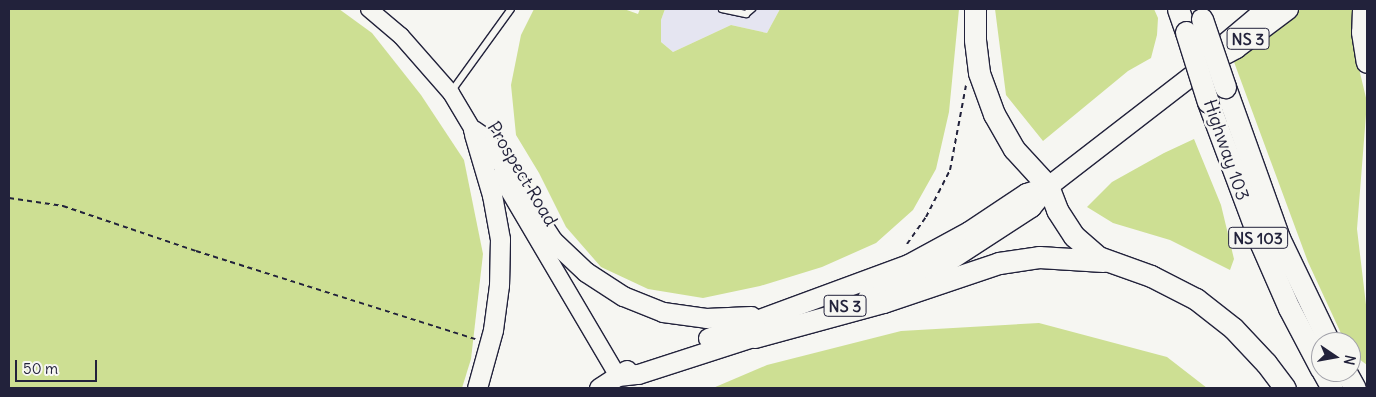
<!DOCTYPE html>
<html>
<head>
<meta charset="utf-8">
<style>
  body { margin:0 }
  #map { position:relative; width:1376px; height:397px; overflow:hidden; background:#f6f6f2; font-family:Delius,sans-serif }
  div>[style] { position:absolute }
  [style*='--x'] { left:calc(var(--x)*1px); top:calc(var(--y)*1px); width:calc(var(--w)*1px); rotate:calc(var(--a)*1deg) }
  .built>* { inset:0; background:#e5e5f1 }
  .green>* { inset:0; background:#cddf93 }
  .path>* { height:2px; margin-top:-1px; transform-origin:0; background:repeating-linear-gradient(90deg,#22223b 0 5px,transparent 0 9px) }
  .roads { filter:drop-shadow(1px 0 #22223b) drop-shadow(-1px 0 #22223b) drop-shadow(0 1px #22223b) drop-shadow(0 -1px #22223b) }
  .lane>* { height:5.5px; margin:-2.75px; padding:0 2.75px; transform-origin:2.75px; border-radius:2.75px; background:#f6f6f2 }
  .secondary>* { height:16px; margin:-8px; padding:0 8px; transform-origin:8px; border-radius:8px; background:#f6f6f2 }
  .primary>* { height:19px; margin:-9.5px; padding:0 9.5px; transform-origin:9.5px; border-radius:9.5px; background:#f6f6f2 }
  .highway>* { height:21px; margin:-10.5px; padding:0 10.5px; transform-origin:10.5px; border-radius:10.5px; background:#f6f6f2 }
  .bridges { filter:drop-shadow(1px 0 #22223b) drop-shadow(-1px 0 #22223b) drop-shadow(0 1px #22223b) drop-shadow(0 -1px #22223b) }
  .highway-bridge>* { height:21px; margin:-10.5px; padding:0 10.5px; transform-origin:10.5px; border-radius:10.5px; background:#f6f6f2 }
  span { translate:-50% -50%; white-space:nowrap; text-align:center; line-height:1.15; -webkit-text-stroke:5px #f6f6f2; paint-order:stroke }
  .shield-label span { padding:1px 4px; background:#f6f6f2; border:1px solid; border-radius:4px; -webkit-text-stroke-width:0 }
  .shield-label { font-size:16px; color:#22223b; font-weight:700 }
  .street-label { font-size:18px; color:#22223b }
  .frame { position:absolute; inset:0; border:10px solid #22223b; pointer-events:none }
  .north { position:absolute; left:1311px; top:332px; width:50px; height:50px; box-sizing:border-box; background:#f6f6f2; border:1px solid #a1a1a9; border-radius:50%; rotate:102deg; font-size:14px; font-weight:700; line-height:20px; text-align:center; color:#22223b }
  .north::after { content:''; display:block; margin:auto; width:18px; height:22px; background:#22223b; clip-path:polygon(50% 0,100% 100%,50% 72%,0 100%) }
  .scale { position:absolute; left:15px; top:360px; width:82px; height:22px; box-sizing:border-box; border:2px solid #22223b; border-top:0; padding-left:6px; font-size:15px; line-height:18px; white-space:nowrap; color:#22223b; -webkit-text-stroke:4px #f6f6f2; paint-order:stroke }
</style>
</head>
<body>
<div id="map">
  <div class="built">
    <div style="clip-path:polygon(665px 9px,780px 9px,767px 33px,731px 25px,673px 52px,661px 42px,661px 20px)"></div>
  </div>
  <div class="green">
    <div style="clip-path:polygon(9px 9px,339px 9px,372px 33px,421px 95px,464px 160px,483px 254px,471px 359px,462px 388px,9px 388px)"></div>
    <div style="clip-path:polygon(534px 9px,624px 9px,638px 14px,640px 9px,665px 9px,661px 20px,661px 42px,673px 52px,731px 25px,767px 33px,780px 9px,959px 9px,949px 112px,936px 169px,913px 210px,876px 243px,822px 267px,760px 286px,703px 298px,648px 289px,601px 267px,566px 227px,539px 173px,516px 135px,511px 85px,521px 35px)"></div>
    <div style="clip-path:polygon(995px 9px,1154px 9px,1158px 18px,1157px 35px,1151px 58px,1128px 71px,1043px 141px,1006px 95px)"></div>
    <div style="clip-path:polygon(1296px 9px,1355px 9px,1355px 52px,1367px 102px,1357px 229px,1367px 313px,1367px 365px,1351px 353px,1351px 342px,1345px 342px,1308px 262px,1234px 62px)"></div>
    <div style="clip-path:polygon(1194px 139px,1221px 205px,1234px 259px,1230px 270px,1170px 240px,1113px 223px,1087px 207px,1112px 182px,1164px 153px)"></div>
    <div style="clip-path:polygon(1039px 323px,1167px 357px,1207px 388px,713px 388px,767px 365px,901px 331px)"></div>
  </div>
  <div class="path">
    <div style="--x:9;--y:198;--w:55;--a:8.4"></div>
    <div style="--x:63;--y:206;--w:140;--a:18.7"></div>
    <div style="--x:196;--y:251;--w:293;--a:17.5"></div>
    <div style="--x:907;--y:244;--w:33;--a:-55"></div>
    <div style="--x:926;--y:217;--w:53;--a:-62.9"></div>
    <div style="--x:950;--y:170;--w:86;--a:-79.3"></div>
  </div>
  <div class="roads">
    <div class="lane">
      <div style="--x:722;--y:9;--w:25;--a:12"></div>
      <div style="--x:746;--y:14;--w:8;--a:-40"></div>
      <div style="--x:451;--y:92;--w:102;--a:-54.1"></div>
    </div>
    <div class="secondary">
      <div style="--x:369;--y:9;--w:42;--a:40.2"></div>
      <div style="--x:401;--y:36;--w:76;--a:48.7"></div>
      <div style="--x:451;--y:93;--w:55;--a:59.2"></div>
      <div style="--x:500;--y:176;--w:232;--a:59.5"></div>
    </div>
    <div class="primary">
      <div style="--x:1227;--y:41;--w:50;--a:-40.1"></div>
      <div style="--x:473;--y:130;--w:14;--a:34"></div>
      <div style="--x:485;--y:138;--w:123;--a:56.6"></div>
      <div style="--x:553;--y:241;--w:45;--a:43.2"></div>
      <div style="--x:586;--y:272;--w:44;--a:33"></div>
      <div style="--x:623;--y:296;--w:43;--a:21.8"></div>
      <div style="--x:663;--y:312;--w:43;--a:7.9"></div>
      <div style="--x:706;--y:318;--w:45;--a:-2.5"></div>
      <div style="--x:474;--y:134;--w:64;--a:73.6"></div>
      <div style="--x:492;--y:195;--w:45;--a:79.7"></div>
      <div style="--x:500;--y:239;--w:46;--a:91.2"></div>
      <div style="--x:499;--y:285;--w:45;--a:97.6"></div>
      <div style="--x:493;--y:330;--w:60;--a:105.4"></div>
      <div style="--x:867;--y:298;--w:89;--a:-24.6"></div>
      <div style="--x:948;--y:261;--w:99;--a:-33"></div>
      <div style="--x:1031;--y:207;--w:27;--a:-51"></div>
      <div style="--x:1048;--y:186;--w:200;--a:-37.7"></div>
      <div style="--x:1206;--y:64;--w:34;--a:-28"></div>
      <div style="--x:1236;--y:48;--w:65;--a:-36.9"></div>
      <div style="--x:708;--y:338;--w:213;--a:-20.3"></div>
      <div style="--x:908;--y:264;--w:69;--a:-28.4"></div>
      <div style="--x:969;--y:231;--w:69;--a:-33.7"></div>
      <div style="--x:1026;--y:193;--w:23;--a:-18"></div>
      <div style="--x:618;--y:376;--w:20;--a:-6"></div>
      <div style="--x:638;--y:374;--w:137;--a:-17.9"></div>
      <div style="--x:599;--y:388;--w:33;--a:-33"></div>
    </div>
    <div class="highway">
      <div style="--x:975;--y:9;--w:31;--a:90"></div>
      <div style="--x:975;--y:40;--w:33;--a:83"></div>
      <div style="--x:979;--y:73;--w:44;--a:69.9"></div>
      <div style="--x:994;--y:114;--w:40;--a:60.3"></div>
      <div style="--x:1014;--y:149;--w:50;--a:47.4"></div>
      <div style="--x:1048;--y:186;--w:26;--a:69"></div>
      <div style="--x:1057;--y:210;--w:31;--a:57"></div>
      <div style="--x:1074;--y:236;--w:32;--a:41"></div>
      <div style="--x:1098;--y:257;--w:56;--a:19.7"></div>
      <div style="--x:1151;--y:276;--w:51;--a:27.1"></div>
      <div style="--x:1196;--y:299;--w:47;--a:38.1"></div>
      <div style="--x:1233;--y:328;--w:48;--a:46.7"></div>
      <div style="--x:1266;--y:363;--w:31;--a:53"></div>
      <div style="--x:1178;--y:9;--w:24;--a:71"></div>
      <div style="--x:1363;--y:9;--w:23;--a:92"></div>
      <div style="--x:1362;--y:32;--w:30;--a:81"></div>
      <div style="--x:1225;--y:87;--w:160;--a:70.3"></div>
      <div style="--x:1279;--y:238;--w:115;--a:64.3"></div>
      <div style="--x:1208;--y:102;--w:152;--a:69.5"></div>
      <div style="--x:1261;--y:244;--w:70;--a:66.4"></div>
      <div style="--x:1289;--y:308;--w:69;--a:62.3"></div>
      <div style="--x:754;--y:337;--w:134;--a:-15.2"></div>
      <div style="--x:883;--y:302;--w:122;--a:-18.6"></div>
      <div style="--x:999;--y:263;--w:40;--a:-8.5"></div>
      <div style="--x:1039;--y:257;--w:64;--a:3.6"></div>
      <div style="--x:1323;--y:372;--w:18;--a:61"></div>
      <div style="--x:1346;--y:372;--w:18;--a:61"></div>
    </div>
  </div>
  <div class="bridges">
    <div class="highway-bridge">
      <div style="--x:1202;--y:19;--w:72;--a:71.3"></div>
      <div style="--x:1186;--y:32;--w:73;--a:72.6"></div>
    </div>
  </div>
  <div class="shield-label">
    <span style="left:1248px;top:39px">NS 3</span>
    <span style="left:1258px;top:238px">NS 103</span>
    <span style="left:845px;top:306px">NS 3</span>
  </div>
  <div class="street-label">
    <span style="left:1226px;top:150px;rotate:71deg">Highway 103</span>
    <span style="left:522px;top:174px;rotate:59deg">Prospect Road</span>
  </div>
  <div class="frame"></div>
  <div class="north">N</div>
  <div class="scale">50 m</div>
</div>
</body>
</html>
